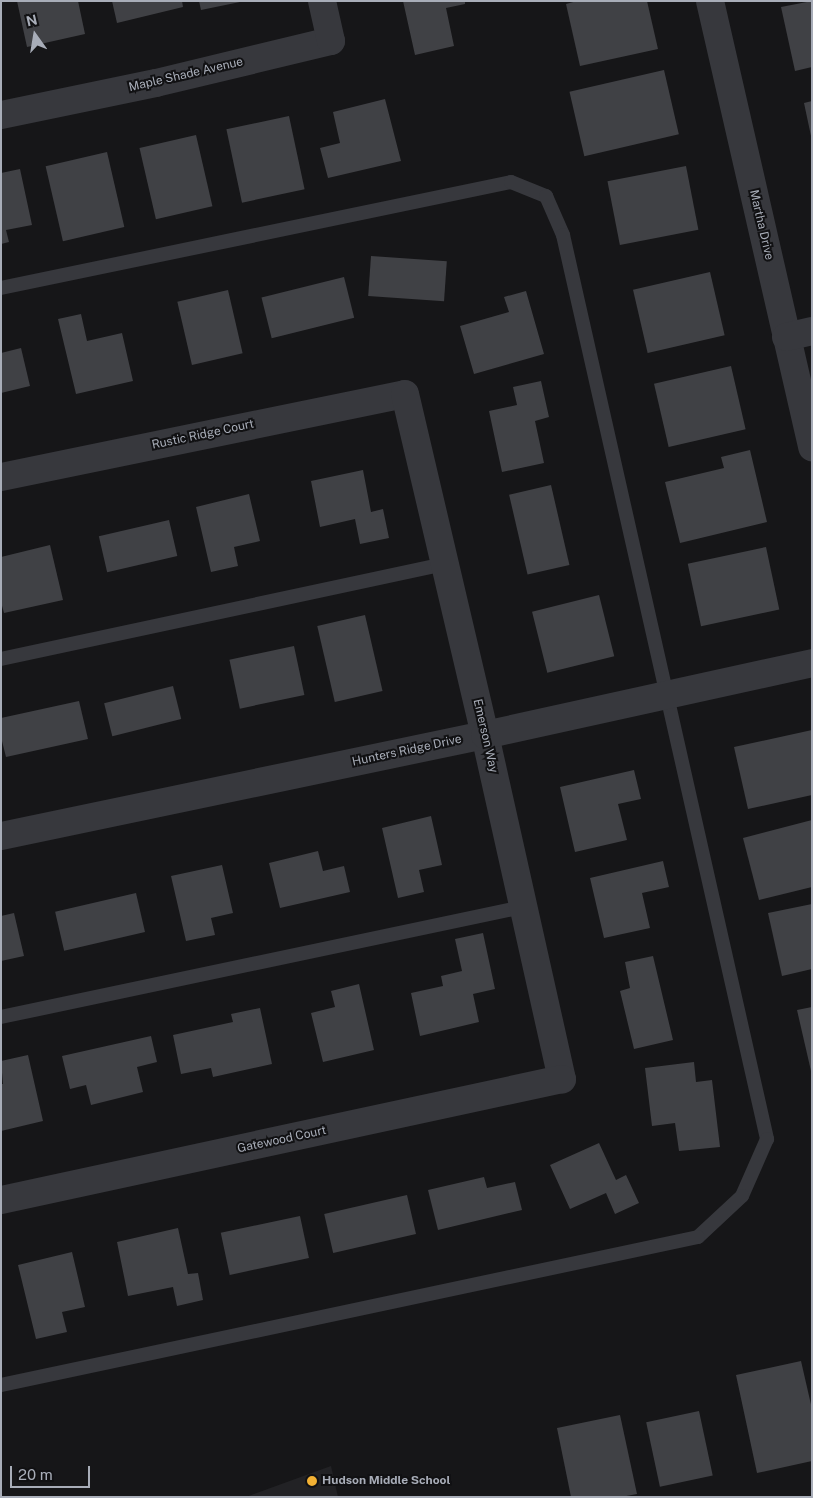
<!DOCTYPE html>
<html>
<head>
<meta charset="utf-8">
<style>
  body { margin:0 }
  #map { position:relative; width:813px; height:1498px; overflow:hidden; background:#161618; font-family:"Public Sans",sans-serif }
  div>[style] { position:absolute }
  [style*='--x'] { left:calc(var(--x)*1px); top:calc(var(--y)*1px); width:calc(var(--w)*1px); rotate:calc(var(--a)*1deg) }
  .built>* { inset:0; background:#222225 }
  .building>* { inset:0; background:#404145; transform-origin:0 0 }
  .lane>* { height:14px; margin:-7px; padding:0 7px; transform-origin:7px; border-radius:7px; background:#37383d }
  .street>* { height:28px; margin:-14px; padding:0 14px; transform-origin:14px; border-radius:14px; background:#37383d }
  .dots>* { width:14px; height:14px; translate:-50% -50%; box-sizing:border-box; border:2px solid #111113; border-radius:50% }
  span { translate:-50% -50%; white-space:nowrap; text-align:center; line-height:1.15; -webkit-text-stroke:4px #111113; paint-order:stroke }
  .street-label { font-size:12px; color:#a8adb8 }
  .poi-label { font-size:12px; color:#a8adb8; font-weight:700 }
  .left { translate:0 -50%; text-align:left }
  .frame { position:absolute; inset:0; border:2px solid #a8adb8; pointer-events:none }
  .north { position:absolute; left:10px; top:10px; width:50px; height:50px; -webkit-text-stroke:4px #111113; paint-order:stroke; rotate:347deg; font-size:14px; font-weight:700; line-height:20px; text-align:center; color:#a8adb8 }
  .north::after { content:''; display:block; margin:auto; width:18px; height:22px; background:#a8adb8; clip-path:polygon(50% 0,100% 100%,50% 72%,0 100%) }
  .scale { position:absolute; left:10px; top:1466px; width:80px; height:22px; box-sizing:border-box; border:2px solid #a8adb8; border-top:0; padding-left:6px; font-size:15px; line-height:18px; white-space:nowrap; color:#a8adb8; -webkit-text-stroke:4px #111113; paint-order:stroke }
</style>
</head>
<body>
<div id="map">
  <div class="built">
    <div style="clip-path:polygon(331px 1466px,338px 1497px,246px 1497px)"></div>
  </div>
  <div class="building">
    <div style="clip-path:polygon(17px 1px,78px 1px,85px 34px,27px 47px)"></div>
    <div style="clip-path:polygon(112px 1px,182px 1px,183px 7px,117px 23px)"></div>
    <div style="clip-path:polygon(199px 1px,240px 1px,240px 2px,201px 10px)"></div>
    <div style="clip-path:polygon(403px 1px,465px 1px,465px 4px,446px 8px,454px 46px,415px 55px)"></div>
    <div style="clip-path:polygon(577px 1px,647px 1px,658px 49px,580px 66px,566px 4px)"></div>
    <div style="clip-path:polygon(812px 1px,812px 67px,795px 71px,781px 7px)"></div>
    <div style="left:664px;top:70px;width:66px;height:97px;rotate:77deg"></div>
    <div style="clip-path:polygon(385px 99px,401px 161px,328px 178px,320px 148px,340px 143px,333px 112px)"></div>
    <div style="clip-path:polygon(812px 101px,812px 135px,811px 136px,804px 103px)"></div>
    <div style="left:289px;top:116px;width:75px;height:64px;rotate:78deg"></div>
    <div style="left:196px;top:135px;width:73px;height:58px;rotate:77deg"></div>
    <div style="left:107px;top:152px;width:77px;height:63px;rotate:77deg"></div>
    <div style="left:686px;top:166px;width:65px;height:80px;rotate:79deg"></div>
    <div style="clip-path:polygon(20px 169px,32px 225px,6px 230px,9px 242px,1px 244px,1px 173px)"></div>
    <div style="left:371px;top:256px;width:76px;height:40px;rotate:4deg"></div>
    <div style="left:710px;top:272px;width:65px;height:79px;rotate:77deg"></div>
    <div style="left:344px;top:277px;width:42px;height:85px;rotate:76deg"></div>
    <div style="left:228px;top:290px;width:65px;height:52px;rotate:77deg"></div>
    <div style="clip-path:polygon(526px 291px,544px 354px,474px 374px,460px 326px,509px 312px,504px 297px)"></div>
    <div style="clip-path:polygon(81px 314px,87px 341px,122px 333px,133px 381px,76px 394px,58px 319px)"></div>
    <div style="clip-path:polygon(21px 348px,30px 386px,1px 393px,1px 353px)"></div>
    <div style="left:731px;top:366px;width:65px;height:79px;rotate:77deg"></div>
    <div style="clip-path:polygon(541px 381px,549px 417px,535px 421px,544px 463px,502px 472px,489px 411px,517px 405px,513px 387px)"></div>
    <div style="clip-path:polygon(750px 450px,767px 522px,680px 543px,665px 482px,724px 468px,721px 457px)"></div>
    <div style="clip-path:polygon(363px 470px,371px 512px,383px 509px,389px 538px,360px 544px,355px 519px,320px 527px,311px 481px)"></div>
    <div style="left:551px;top:485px;width:82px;height:43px;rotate:77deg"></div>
    <div style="clip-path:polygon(249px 494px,260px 541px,234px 547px,238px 566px,211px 572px,196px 507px)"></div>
    <div style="left:169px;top:520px;width:37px;height:72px;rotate:77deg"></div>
    <div style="clip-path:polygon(50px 545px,63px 600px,4px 613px,1px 602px,1px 557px)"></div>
    <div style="left:766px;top:547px;width:64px;height:80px;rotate:78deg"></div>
    <div style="left:599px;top:595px;width:63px;height:69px;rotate:76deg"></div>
    <div style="left:365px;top:615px;width:78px;height:49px;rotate:77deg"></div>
    <div style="left:294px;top:646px;width:50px;height:66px;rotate:78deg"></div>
    <div style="left:173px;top:686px;width:34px;height:71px;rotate:76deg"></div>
    <div style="clip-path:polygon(79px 701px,88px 739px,6px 757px,1px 737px,1px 718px)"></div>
    <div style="clip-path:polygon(812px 730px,812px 795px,748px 809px,734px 747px)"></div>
    <div style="clip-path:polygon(634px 770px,641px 799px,618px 804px,627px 840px,575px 852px,560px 787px)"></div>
    <div style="clip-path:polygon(431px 816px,442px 865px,419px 870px,424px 892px,398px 898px,382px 828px)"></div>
    <div style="clip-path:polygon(812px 820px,812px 887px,759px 900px,743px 838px)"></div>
    <div style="clip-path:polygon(318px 851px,323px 871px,344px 866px,350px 892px,280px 908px,269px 863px)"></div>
    <div style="clip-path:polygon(663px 861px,669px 887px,642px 893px,650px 928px,604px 938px,590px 878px)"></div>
    <div style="clip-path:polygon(222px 865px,233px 913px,211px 918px,215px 935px,186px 941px,171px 876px)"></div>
    <div style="left:136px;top:893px;width:40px;height:83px;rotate:77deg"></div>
    <div style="clip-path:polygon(812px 904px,812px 969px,782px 976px,768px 913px)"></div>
    <div style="clip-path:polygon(14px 913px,24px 956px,1px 961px,1px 916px)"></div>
    <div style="clip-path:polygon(483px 933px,495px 989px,473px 994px,479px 1022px,420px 1036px,411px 993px,443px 986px,441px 976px,462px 971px,455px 939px)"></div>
    <div style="clip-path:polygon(653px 956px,673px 1040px,634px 1049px,620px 991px,630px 988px,625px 962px)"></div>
    <div style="clip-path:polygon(359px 984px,374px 1050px,323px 1062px,311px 1013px,335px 1007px,331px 991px)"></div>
    <div style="clip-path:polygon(812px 1007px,812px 1071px,811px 1071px,797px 1010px)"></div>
    <div style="clip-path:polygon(260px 1008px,272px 1064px,213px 1077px,211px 1068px,181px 1074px,173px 1035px,233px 1022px,231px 1014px)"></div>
    <div style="clip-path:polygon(151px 1036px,157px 1062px,137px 1067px,143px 1092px,91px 1105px,86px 1085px,70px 1089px,62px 1056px)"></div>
    <div style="clip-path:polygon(28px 1055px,43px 1121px,1px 1131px,1px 1084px,3px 1084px,1px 1061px)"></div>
    <div style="clip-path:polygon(694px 1062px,696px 1082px,712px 1080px,720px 1147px,679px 1151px,675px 1123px,652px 1126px,645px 1068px)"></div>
    <div style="clip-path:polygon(599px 1143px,616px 1180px,626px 1175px,639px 1203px,615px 1214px,606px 1193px,570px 1209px,550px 1165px)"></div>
    <div style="clip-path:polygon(484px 1177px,487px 1188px,515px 1182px,522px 1210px,438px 1230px,428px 1190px)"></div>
    <div style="left:407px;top:1195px;width:40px;height:85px;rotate:77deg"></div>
    <div style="left:300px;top:1216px;width:43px;height:81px;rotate:78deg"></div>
    <div style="clip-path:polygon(178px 1228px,188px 1274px,198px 1273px,203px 1300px,177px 1306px,173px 1287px,128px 1296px,117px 1242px)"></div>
    <div style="clip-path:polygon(72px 1252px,85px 1307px,62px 1312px,67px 1332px,36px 1339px,18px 1265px)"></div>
    <div style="clip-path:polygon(801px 1361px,812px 1409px,812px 1461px,757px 1473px,736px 1375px)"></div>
    <div style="left:699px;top:1411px;width:66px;height:54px;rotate:78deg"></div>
    <div style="clip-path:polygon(620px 1415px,637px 1494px,621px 1497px,571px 1497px,557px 1428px)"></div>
  </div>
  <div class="lane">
    <div style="--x:1;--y:288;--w:521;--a:-11.74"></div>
    <div style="--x:511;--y:182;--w:38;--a:22"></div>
    <div style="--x:546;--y:196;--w:43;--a:66.4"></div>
    <div style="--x:563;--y:235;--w:927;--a:77.28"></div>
    <div style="--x:767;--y:1139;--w:62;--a:113.7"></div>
    <div style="--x:742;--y:1196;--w:60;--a:137"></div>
    <div style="--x:698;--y:1237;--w:713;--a:168.01"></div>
    <div style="--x:1;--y:659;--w:454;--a:-12.1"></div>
    <div style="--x:1;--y:1017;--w:532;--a:-11.92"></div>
  </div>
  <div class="street">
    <div style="--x:710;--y:1;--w:458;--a:77.1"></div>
    <div style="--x:1;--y:115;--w:158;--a:-11.7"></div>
    <div style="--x:156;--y:83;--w:180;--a:-13.5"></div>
    <div style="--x:331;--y:41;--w:41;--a:-102.7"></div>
    <div style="--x:786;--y:337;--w:27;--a:-13"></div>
    <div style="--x:1;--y:477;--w:412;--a:-11.6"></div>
    <div style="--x:405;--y:394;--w:350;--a:76.8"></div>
    <div style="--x:485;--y:735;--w:353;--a:77.4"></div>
    <div style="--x:562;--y:1079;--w:574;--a:167.83"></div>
    <div style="--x:1;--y:836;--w:494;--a:-11.8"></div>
    <div style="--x:485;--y:735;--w:335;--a:-12.4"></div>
  </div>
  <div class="dots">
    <div style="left:312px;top:1481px;background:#f2b134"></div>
  </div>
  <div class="street-label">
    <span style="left:186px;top:75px;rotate:-13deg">Maple Shade Avenue</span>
    <span style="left:761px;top:225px;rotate:77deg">Martha Drive</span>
    <span style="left:203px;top:435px;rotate:-12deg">Rustic Ridge Court</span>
    <span style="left:485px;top:736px;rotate:77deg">Emerson Way</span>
    <span style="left:407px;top:751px;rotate:-12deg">Hunters Ridge Drive</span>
    <span style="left:282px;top:1140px;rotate:-12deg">Gatewood Court</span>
  </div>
  <div class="poi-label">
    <span class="left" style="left:322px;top:1481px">Hudson Middle School</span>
  </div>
  <div class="frame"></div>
  <div class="north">N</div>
  <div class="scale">20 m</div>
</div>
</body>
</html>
